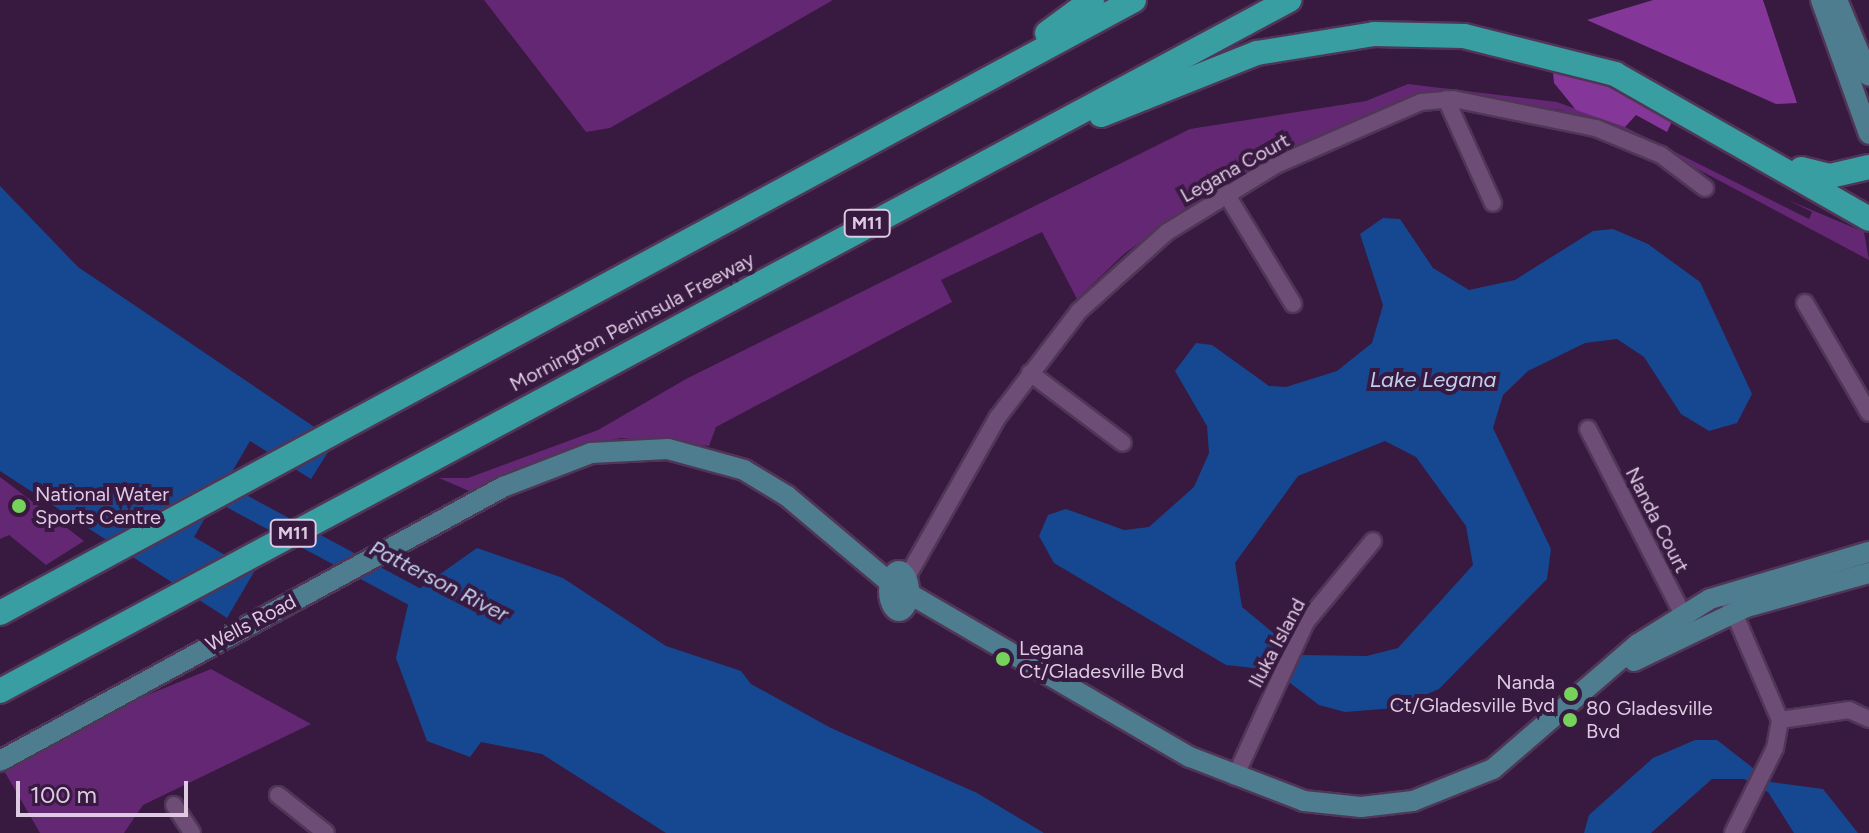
<!DOCTYPE html>
<html>
<head>
<meta charset="utf-8">
<style>
  body { margin:0 }
  #map { position:relative; width:1869px; height:833px; overflow:hidden; background:#381940; font-family:Figtree,sans-serif }
  div>[style] { position:absolute }
  [style*='--x'] { left:calc(var(--x)*1px); top:calc(var(--y)*1px); width:calc(var(--w)*1px); rotate:calc(var(--a)*1deg) }
  .green>* { inset:0; background:#642773 }
  .forest>* { inset:0; background:#853699 }
  .water>* { inset:0; background:#164892 }
  .river>* { height:20px; margin:-10px; padding:0 10px; transform-origin:10px; border-radius:10px; background:#164892 }
  .roads { filter:drop-shadow(2px 0 #503656) drop-shadow(-2px 0 #503656) drop-shadow(0 2px #503656) drop-shadow(0 -2px #503656) }
  .minor>* { height:16px; margin:-8px; padding:0 8px; transform-origin:8px; border-radius:8px; background:#6d4c76 }
  .major>* { height:20px; margin:-10px; padding:0 10px; transform-origin:10px; border-radius:10px; background:#4e7d90 }
  .major>.ring { margin:-10px; padding:0; box-sizing:content-box; background:none; border:20px solid #4e7d90; border-radius:50% }
  .highway>* { height:24px; margin:-12px; padding:0 12px; transform-origin:12px; border-radius:12px; background:#399ea2 }
  .dots>* { width:22px; height:22px; translate:-50% -50%; box-sizing:border-box; border:4px solid #381940; border-radius:50% }
  span { translate:-50% -50%; white-space:nowrap; text-align:center; line-height:1.15; -webkit-text-stroke:8px #381940; paint-order:stroke }
  .shield-label span { padding:2px 6px; background:#381940; border:2px solid; border-radius:6px; -webkit-text-stroke-width:0 }
  .shield-label { font-size:18px; color:#decbe3; font-weight:700 }
  .street-label { font-size:20px; color:#decbe3 }
  .poi-label { font-size:20px; color:#decbe3 }
  .left { translate:0 -50%; text-align:left }
  .right { translate:-100% -50%; text-align:right }
  .water-label { font-size:22px; color:#c0d0ea; font-style:italic }
  .scale { position:absolute; left:16px; top:781px; width:172px; height:36px; box-sizing:border-box; border:4px solid #decbe3; border-top:0; padding-left:10px; font-size:24px; line-height:28px; white-space:nowrap; color:#decbe3; -webkit-text-stroke:6px #381940; paint-order:stroke }
</style>
</head>
<body>
<div id="map">
  <div class="green">
    <div style="clip-path:polygon(484px 0,833px 0,610px 128px,586px 132px)"></div>
    <div style="clip-path:polygon(1408px 84px,1557px 102px,1623px 126px,1809px 219px,1812px 212px,1788px 200px,1864px 232px,1869px 260px,1635px 136px,1561px 110px,1434px 93px,1331px 131px,1210px 191px,1124px 254px,1077px 299px,1042px 232px,941px 280px,952px 302px,716px 427px,709px 446px,620px 438px,538px 460px,474px 493px,439px 478px,468px 478px,598px 430px,686px 379px,1190px 129px,1366px 101px)"></div>
    <div style="clip-path:polygon(0 477px,84px 541px,46px 565px,9px 535px,0 539px)"></div>
    <div style="clip-path:polygon(211px 669px,311px 724px,143px 805px,124px 833px,40px 833px,3px 769px,123px 705px)"></div>
  </div>
  <div class="forest">
    <div style="clip-path:polygon(1653px 0,1763px 0,1797px 103px,1776px 104px,1587px 20px)"></div>
    <div style="clip-path:polygon(1552px 62px,1676px 113px,1667px 132px,1636px 115px,1625px 127px,1576px 110px,1554px 83px)"></div>
  </div>
  <div class="water">
    <div style="clip-path:polygon(0 186px,78px 267px,335px 441px,311px 479px,250px 441px,194px 537px,254px 572px,227px 618px,0 471px)"></div>
    <div style="clip-path:polygon(evenodd,1383px 218px,1400px 219px,1433px 268px,1469px 290px,1515px 280px,1593px 231px,1613px 229px,1648px 244px,1700px 282px,1752px 394px,1737px 423px,1709px 431px,1681px 414px,1644px 357px,1617px 339px,1585px 343px,1528px 371px,1503px 395px,1493px 428px,1551px 549px,1547px 579px,1439px 689px,1394px 708px,1345px 712px,1319px 705px,1273px 670px,1226px 665px,1054px 563px,1039px 536px,1048px 515px,1066px 509px,1124px 530px,1149px 527px,1194px 487px,1209px 453px,1207px 426px,1175px 371px,1196px 343px,1212px 345px,1269px 386px,1286px 387px,1337px 371px,1372px 343px,1383px 305px,1360px 234px,1383px 218px,1385px 441px,1416px 457px,1466px 526px,1473px 565px,1398px 648px,1367px 656px,1300px 655px,1242px 607px,1235px 563px,1298px 476px,1385px 441px)"></div>
    <div style="clip-path:polygon(477px 548px,563px 578px,666px 646px,741px 671px,751px 684px,831px 728px,977px 793px,1044px 833px,666px 833px,542px 754px,481px 742px,470px 757px,427px 741px,396px 658px,407px 609px,412px 594px)"></div>
    <div style="clip-path:polygon(1695px 740px,1717px 740px,1771px 782px,1823px 789px,1858px 833px,1794px 833px,1768px 792px,1744px 779px,1712px 779px,1651px 833px,1584px 833px,1589px 815px,1653px 758px)"></div>
  </div>
  <div class="river">
    <div style="--x:210;--y:487;--w:256;--a:28.2"></div>
  </div>
  <div class="roads">
    <div class="minor">
      <div style="--x:1446;--y:99;--w:114;--a:65.7"></div>
      <div style="--x:1225;--y:192;--w:131;--a:58.7"></div>
      <div style="--x:1805;--y:303;--w:127;--a:59.8"></div>
      <div style="--x:1030;--y:373;--w:116;--a:37"></div>
      <div style="--x:1588;--y:429;--w:221;--a:62.9"></div>
      <div style="--x:907;--y:577;--w:184;--a:-60.4"></div>
      <div style="--x:998;--y:417;--w:133;--a:-52.6"></div>
      <div style="--x:1079;--y:311;--w:118;--a:-41.9"></div>
      <div style="--x:1167;--y:232;--w:128;--a:-31.6"></div>
      <div style="--x:1276;--y:165;--w:158;--a:-23.5"></div>
      <div style="--x:1421;--y:102;--w:32;--a:-5"></div>
      <div style="--x:1453;--y:99;--w:146;--a:11.5"></div>
      <div style="--x:1596;--y:128;--w:70;--a:22.6"></div>
      <div style="--x:1661;--y:155;--w:55;--a:36.9"></div>
      <div style="--x:1729;--y:601;--w:129;--a:66.8"></div>
      <div style="--x:1780;--y:720;--w:28;--a:100"></div>
      <div style="--x:1775;--y:748;--w:95;--a:116.3"></div>
      <div style="--x:1780;--y:720;--w:70;--a:-8.2"></div>
      <div style="--x:1849;--y:710;--w:22;--a:24"></div>
      <div style="--x:1235;--y:777;--w:170;--a:-65.4"></div>
      <div style="--x:1306;--y:622;--w:105;--a:-50.4"></div>
      <div style="--x:278;--y:795;--w:61;--a:38.4"></div>
      <div style="--x:174;--y:805;--w:33;--a:57"></div>
    </div>
    <div class="major">
      <div style="--x:1821;--y:0;--w:142;--a:70.3"></div>
      <div style="--x:1837;--y:0;--w:82;--a:67.2"></div>
      <div class="ring" style="left:889px;top:571px;width:-2px;height:-2px"></div>
      <div style="--x:901;--y:589;--w:334;--a:30.2"></div>
      <div style="--x:1190;--y:757;--w:122;--a:21.1"></div>
      <div style="--x:1304;--y:801;--w:57;--a:6"></div>
      <div style="--x:1361;--y:807;--w:52;--a:-6.6"></div>
      <div style="--x:1413;--y:801;--w:86;--a:-21.8"></div>
      <div style="--x:1493;--y:769;--w:191;--a:-40.8"></div>
      <div style="--x:1638;--y:644;--w:85;--a:-32"></div>
      <div style="--x:1710;--y:599;--w:166;--a:-16.5"></div>
      <div style="--x:1634;--y:661;--w:124;--a:-25.7"></div>
      <div style="--x:1746;--y:607;--w:128;--a:-15.5"></div>
      <div style="--x:0;--y:761;--w:573;--a:-28.58"></div>
      <div style="--x:503;--y:487;--w:94;--a:-21.1"></div>
      <div style="--x:591;--y:453;--w:77;--a:-3"></div>
      <div style="--x:668;--y:449;--w:79;--a:15.4"></div>
      <div style="--x:744;--y:470;--w:50;--a:31.2"></div>
      <div style="--x:787;--y:496;--w:133;--a:40.1"></div>
    </div>
    <div class="highway">
      <div style="--x:1047;--y:33;--w:56;--a:-36.3"></div>
      <div style="--x:1101;--y:115;--w:168;--a:-21.7"></div>
      <div style="--x:1257;--y:53;--w:119;--a:-9.2"></div>
      <div style="--x:1374;--y:34;--w:90;--a:1.3"></div>
      <div style="--x:1464;--y:36;--w:156;--a:14.1"></div>
      <div style="--x:1615;--y:74;--w:292;--a:29.7"></div>
      <div style="--x:1801;--y:169;--w:30;--a:14"></div>
      <div style="--x:1830;--y:176;--w:40;--a:-13"></div>
      <div style="--x:0;--y:613;--w:1289;--a:-28.39"></div>
      <div style="--x:0;--y:691;--w:1463;--a:-28.19"></div>
    </div>
  </div>
  <div class="dots">
    <div style="left:19px;top:506px;background:#76d25a"></div>
    <div style="left:1003px;top:659px;background:#76d25a"></div>
    <div style="left:1571px;top:694px;background:#76d25a"></div>
    <div style="left:1570px;top:720px;background:#76d25a"></div>
  </div>
  <div class="shield-label">
    <span style="left:867px;top:223px">M11</span>
    <span style="left:293px;top:533px">M11</span>
  </div>
  <div class="street-label">
    <span style="left:1235px;top:168px;rotate:-29deg">Legana Court</span>
    <span style="left:632px;top:322px;rotate:-28deg">Mornington Peninsula Freeway</span>
    <span style="left:1657px;top:520px;rotate:63deg">Nanda Court</span>
    <span style="left:251px;top:623px;rotate:-28deg">Wells Road</span>
    <span style="left:1277px;top:643px;rotate:-62deg">Iluka Island</span>
  </div>
  <div class="poi-label">
    <span class="left" style="left:35px;top:506px">National Water<br>Sports Centre</span>
    <span class="left" style="left:1019px;top:660px">Legana<br>Ct/Gladesville Bvd</span>
    <span class="right" style="left:1555px;top:694px">Nanda<br>Ct/Gladesville Bvd</span>
    <span class="left" style="left:1586px;top:720px">80 Gladesville<br>Bvd</span>
  </div>
  <div class="water-label">
    <span style="left:1433px;top:380px">Lake Legana</span>
    <span style="left:439px;top:581px;rotate:27deg">Patterson River</span>
  </div>
  <div class="scale">100 m</div>
</div>
</body>
</html>
